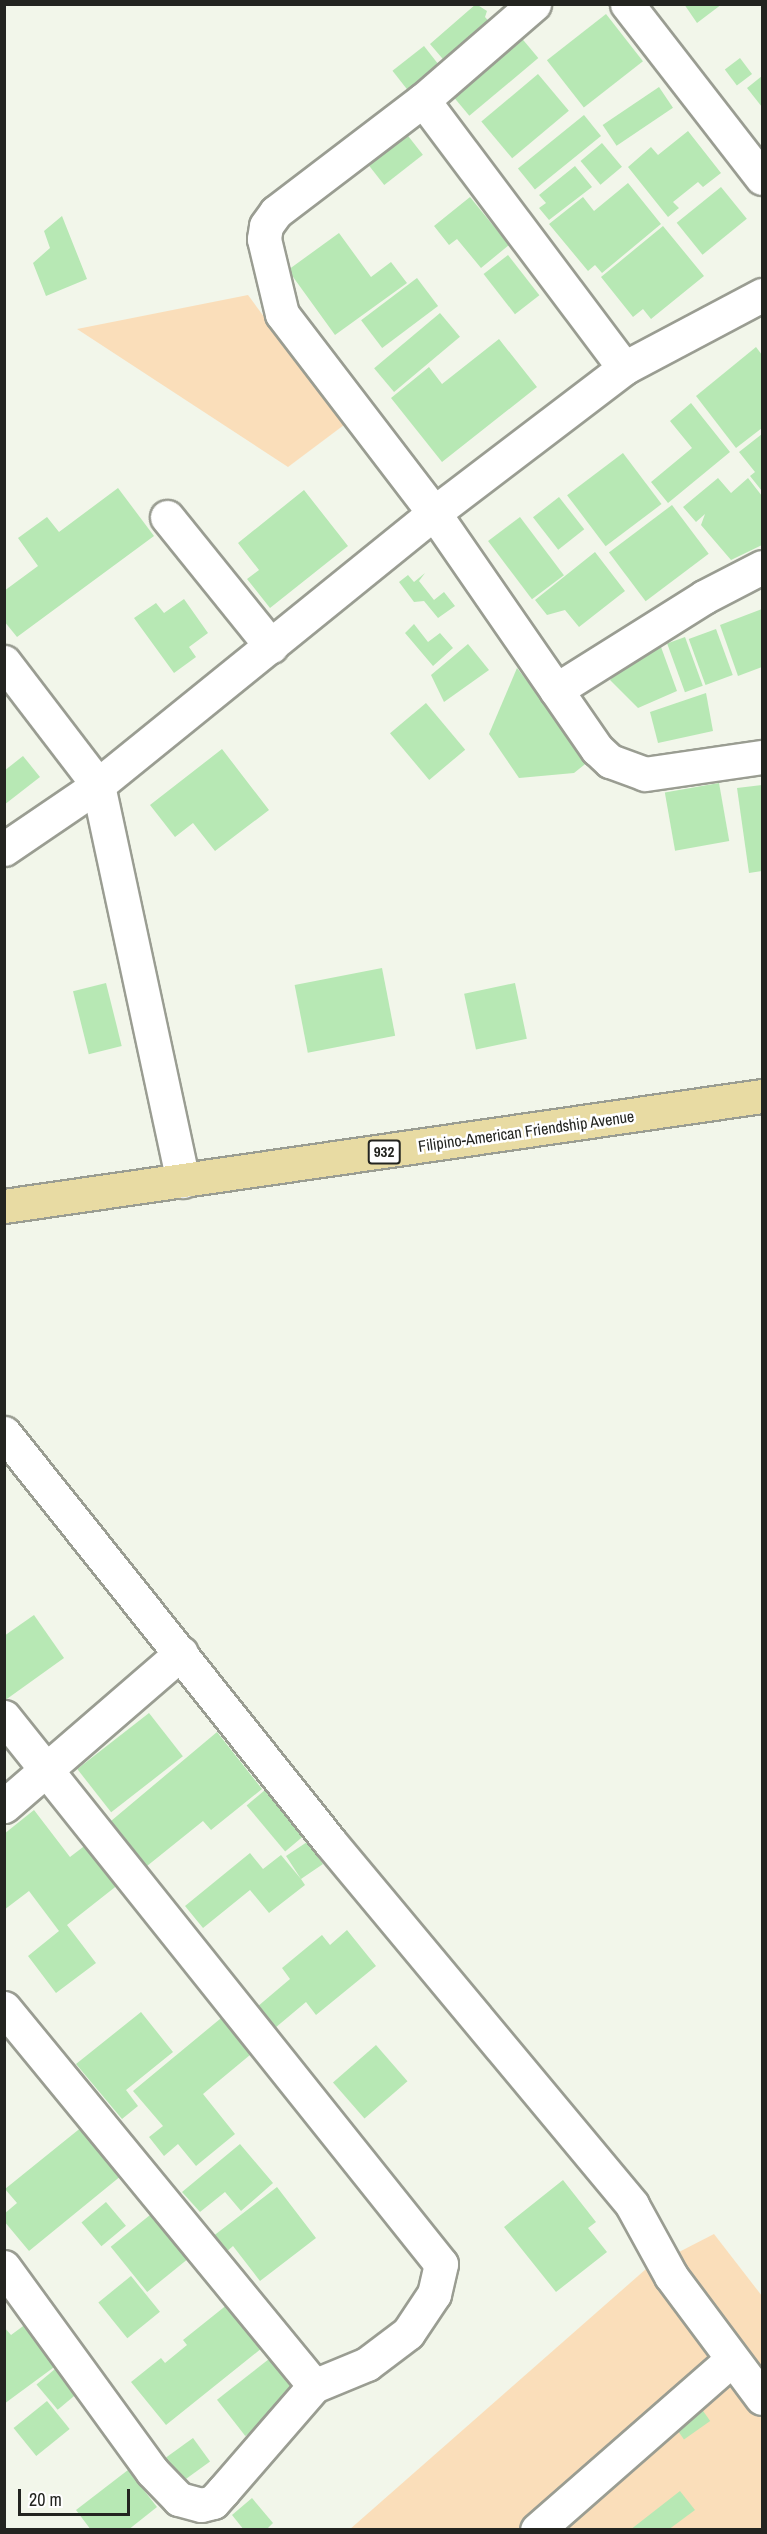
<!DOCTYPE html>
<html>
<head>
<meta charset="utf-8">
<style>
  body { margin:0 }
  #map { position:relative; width:767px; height:2534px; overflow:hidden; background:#f2f6ea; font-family:"Archivo Narrow",sans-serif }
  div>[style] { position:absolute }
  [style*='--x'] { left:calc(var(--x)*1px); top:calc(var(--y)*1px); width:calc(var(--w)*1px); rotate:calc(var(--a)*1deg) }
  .green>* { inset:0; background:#fadeba }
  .building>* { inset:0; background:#b7e8b4; transform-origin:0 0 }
  .roads { filter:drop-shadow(2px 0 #9a9d92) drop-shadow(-2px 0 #9a9d92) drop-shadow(0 2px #9a9d92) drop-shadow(0 -2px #9a9d92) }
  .minor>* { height:33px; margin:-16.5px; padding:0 16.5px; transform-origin:16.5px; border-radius:16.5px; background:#fff }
  .major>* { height:33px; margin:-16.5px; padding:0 16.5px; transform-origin:16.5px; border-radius:16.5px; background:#e8dba3 }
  span { translate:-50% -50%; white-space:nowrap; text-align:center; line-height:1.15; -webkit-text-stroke:5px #fff; paint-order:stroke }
  .shield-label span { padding:2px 4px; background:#fff; border:2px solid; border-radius:4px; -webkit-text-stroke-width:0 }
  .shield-label { font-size:15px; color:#232420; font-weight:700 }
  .street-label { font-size:16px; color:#232420 }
  .frame { position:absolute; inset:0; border:6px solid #232420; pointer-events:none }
  .scale { position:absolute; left:18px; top:2489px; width:112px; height:27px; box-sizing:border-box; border:3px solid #232420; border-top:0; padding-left:8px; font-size:18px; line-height:21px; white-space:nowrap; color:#232420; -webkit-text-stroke:4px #fff; paint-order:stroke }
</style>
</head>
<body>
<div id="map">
  <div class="green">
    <div style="clip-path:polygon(248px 295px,344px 425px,288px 467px,77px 329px)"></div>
    <div style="clip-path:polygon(714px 2234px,762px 2296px,762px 2529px,349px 2530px,646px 2269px)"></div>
  </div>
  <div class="building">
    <div style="clip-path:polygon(476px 4px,487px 11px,485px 17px,494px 27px,448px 65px,430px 44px)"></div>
    <div style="clip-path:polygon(684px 4px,722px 4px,697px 23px)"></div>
    <div style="left:606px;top:14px;width:60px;height:75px;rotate:52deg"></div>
    <div style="left:519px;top:35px;width:30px;height:90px;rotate:50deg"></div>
    <div style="left:424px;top:46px;width:29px;height:40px;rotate:52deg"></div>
    <div style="left:740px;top:58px;width:20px;height:19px;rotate:53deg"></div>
    <div style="left:538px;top:74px;width:48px;height:74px;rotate:50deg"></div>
    <div style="clip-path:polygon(762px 76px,762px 107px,747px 88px)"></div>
    <div style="left:659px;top:87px;width:25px;height:68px;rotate:56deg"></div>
    <div style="left:584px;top:115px;width:27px;height:85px;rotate:51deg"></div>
    <div style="clip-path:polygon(688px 131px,721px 173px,703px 187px,698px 182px,673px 202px,679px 208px,668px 217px,628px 167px,651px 147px,658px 155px)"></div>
    <div style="left:405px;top:132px;width:29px;height:49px;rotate:52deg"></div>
    <div style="left:602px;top:143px;width:31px;height:28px;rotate:50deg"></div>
    <div style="clip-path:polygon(575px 166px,592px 187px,549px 220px,539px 208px,546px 203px,539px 195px)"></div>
    <div style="clip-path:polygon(628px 183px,661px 224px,602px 273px,595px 265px,588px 271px,549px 224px,583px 197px,594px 211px)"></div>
    <div style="left:721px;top:187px;width:41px;height:57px;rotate:51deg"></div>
    <div style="clip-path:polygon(470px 197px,509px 245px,481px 268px,457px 239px,449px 245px,434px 226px)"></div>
    <div style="clip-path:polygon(62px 216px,87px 279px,46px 296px,33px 263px,50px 248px,44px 231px)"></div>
    <div style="clip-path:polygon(663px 226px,704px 276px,651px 319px,643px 309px,633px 317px,601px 277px)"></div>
    <div style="clip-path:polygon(339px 233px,371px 277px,391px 262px,407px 283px,335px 335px,288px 270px)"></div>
    <div style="left:508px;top:255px;width:51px;height:31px;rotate:52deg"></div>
    <div style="left:417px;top:278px;width:35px;height:70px;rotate:53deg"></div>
    <div style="left:440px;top:313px;width:31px;height:86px;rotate:50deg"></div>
    <div style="clip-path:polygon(499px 339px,537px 387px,442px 462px,391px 398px,429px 367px,442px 384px)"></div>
    <div style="clip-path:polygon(756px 347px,762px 355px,762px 428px,736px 448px,696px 396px)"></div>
    <div style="clip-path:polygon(691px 403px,730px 452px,668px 503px,651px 482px,692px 448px,670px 421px)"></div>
    <div style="clip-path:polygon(762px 434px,762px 491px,750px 476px,755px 472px,739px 452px)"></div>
    <div style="left:623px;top:453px;width:64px;height:70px;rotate:53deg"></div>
    <div style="clip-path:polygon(718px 478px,731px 493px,748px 478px,762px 496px,762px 545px,731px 560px,701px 525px,705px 514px,696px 522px,683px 507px)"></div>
    <div style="clip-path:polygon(118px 488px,154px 536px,17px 637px,4px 621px,4px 591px,38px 566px,18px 538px,47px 517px,59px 532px)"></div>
    <div style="clip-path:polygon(304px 490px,348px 546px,270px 608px,247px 579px,259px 570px,238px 543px)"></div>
    <div style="left:559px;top:497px;width:41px;height:33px;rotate:52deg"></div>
    <div style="left:672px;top:505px;width:61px;height:79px;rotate:53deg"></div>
    <div style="left:520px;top:517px;width:73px;height:40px;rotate:53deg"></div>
    <div style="clip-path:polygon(595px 552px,625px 591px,579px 627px,565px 610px,547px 615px,535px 600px)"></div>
    <div style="clip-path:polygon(425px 573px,419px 581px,434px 600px,444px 592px,455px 606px,438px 618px,424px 601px,414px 602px,399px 582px,408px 575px,414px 582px)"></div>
    <div style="clip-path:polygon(184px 599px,208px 633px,189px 647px,196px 657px,174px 673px,134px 618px,156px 603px,164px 613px)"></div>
    <div style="clip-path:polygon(762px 609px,762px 667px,738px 676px,720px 625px)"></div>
    <div style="clip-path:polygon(414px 624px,428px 642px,440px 633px,453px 648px,433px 666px,405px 633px)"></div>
    <div style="left:716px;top:629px;width:49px;height:29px;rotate:70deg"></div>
    <div style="left:685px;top:637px;width:52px;height:19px;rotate:70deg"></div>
    <div style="clip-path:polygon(468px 644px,489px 670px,444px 702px,431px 675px)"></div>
    <div style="clip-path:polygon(661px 647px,677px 691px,638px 708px,610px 680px,630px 659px)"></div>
    <div style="clip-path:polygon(517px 668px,589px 761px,574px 773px,519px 778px,489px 734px)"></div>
    <div style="clip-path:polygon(706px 693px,713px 731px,658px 743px,650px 712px)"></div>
    <div style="left:426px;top:703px;width:61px;height:47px;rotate:50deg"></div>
    <div style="clip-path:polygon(222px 749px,269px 810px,215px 851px,193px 823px,175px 837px,150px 805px)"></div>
    <div style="clip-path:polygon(23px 756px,40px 777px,4px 805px,4px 771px)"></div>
    <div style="left:719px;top:783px;width:59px;height:55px;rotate:80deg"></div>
    <div style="clip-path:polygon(762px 785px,762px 871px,749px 873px,737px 788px)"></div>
    <div style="left:382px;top:968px;width:69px;height:89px;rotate:79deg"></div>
    <div style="left:106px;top:983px;width:65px;height:34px;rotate:76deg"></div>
    <div style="left:515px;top:983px;width:57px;height:52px;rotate:78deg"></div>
    <div style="clip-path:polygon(34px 1615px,64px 1658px,4px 1701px,4px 1636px)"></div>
    <div style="left:149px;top:1713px;width:55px;height:91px;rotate:52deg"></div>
    <div style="clip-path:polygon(217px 1732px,262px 1789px,211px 1830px,203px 1821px,147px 1866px,111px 1821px)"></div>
    <div style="left:265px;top:1790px;width:60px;height:24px;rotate:50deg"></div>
    <div style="clip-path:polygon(34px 1810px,70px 1857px,87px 1844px,119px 1884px,67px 1925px,96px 1963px,56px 1993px,28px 1956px,59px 1931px,29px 1891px,4px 1910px,4px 1834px)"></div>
    <div style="clip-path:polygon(307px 1842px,323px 1864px,301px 1879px,305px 1885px,269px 1913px,250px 1890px,203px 1928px,185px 1906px,250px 1853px,263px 1869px,281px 1855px,301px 1879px,286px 1856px)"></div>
    <div style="clip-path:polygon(347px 1930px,376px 1966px,316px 2015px,306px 2002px,275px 2028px,257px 2007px,290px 1979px,282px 1968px,322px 1935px,330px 1945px)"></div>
    <div style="clip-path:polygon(141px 2012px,173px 2052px,126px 2090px,138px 2106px,122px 2119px,76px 2064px)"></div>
    <div style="clip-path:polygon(226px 2014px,256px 2050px,203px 2094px,235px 2134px,196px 2166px,178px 2144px,164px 2156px,149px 2137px,163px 2126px,133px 2091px)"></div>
    <div style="left:376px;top:2045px;width:48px;height:57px;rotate:49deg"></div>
    <div style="clip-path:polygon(88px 2122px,127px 2171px,29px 2251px,4px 2221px,4px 2214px,17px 2203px,5px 2189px)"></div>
    <div style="clip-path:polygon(240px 2144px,273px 2183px,241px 2211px,225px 2192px,200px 2212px,182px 2192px)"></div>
    <div style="clip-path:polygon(563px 2180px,596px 2222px,588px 2228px,607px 2252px,556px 2292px,504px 2227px)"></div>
    <div style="clip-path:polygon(277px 2187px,316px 2238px,260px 2281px,233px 2246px,224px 2254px,212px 2237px)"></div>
    <div style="left:106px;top:2202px;width:31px;height:32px;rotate:50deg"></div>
    <div style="left:155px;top:2211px;width:58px;height:57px;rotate:51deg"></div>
    <div style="left:131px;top:2276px;width:46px;height:42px;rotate:51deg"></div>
    <div style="clip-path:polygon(228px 2304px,262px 2348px,166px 2425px,131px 2382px,161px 2358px,165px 2363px,187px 2345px,183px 2340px)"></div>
    <div style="clip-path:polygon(30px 2321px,61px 2362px,4px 2404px,4px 2327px,11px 2335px)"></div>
    <div style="left:269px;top:2359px;width:46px;height:66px;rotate:52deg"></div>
    <div style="left:61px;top:2364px;width:33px;height:32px;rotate:50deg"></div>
    <div style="left:47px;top:2401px;width:36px;height:43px;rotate:51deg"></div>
    <div style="left:701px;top:2408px;width:16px;height:32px;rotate:55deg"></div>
    <div style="left:193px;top:2438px;width:29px;height:35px;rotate:54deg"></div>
    <div style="clip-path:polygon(128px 2470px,157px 2507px,128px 2530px,91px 2530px,76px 2510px)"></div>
    <div style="clip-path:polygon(680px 2491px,695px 2510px,668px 2530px,630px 2530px)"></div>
    <div style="clip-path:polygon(252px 2498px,273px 2523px,266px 2530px,244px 2530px,232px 2515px)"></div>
  </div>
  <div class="roads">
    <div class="minor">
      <div style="--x:534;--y:4;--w:147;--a:139.1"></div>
      <div style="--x:423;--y:100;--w:185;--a:142.7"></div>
      <div style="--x:276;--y:212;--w:17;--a:126"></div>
      <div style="--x:266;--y:226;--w:13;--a:99"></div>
      <div style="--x:264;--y:239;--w:77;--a:76.5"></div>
      <div style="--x:282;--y:314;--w:250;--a:52.6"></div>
      <div style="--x:434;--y:513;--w:287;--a:55.4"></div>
      <div style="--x:597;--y:749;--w:18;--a:43"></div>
      <div style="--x:610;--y:761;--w:37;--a:20"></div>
      <div style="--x:645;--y:774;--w:118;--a:-8.3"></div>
      <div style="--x:627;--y:4;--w:220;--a:52.2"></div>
      <div style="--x:423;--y:100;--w:335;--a:53.1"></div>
      <div style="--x:167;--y:517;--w:166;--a:51.1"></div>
      <div style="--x:4;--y:662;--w:155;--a:52.6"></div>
      <div style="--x:98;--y:785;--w:405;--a:77.9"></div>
      <div style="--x:556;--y:690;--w:175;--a:-32.1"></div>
      <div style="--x:704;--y:597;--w:65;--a:-27.3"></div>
      <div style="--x:4;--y:849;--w:114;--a:-34.2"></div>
      <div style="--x:98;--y:785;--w:432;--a:-39"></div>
      <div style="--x:434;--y:513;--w:239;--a:-37.3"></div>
      <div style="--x:624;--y:368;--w:156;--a:-27.9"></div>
      <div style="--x:4;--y:1433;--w:523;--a:51.44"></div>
      <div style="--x:330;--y:1842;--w:472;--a:50.2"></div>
      <div style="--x:632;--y:2205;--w:81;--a:61.2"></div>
      <div style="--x:671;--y:2276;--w:152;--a:53.3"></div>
      <div style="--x:4;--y:1717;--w:700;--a:51.38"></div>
      <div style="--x:441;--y:2264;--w:31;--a:103"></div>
      <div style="--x:434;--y:2294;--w:47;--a:123.7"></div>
      <div style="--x:408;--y:2333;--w:51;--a:142.9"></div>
      <div style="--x:367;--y:2364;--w:57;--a:157.5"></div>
      <div style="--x:314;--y:2386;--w:139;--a:130.9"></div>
      <div style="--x:223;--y:2491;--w:15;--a:132"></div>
      <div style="--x:213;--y:2502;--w:12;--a:166"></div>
      <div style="--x:201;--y:2505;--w:23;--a:-165"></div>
      <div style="--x:179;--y:2499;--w:39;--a:-134"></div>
      <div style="--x:152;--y:2471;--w:252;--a:-126"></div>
      <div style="--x:4;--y:1806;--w:234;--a:-40.8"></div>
      <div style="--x:4;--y:2008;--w:489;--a:50.6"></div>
      <div style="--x:537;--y:2530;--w:259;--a:-41.2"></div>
    </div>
    <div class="major">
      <div style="--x:4;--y:1206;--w:766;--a:-8.26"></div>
    </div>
  </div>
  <div class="shield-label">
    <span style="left:384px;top:1152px">932</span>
  </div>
  <div class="street-label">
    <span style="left:526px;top:1131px;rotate:-8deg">Filipino-American Friendship Avenue</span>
  </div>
  <div class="frame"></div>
  <div class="scale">20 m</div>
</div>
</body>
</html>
